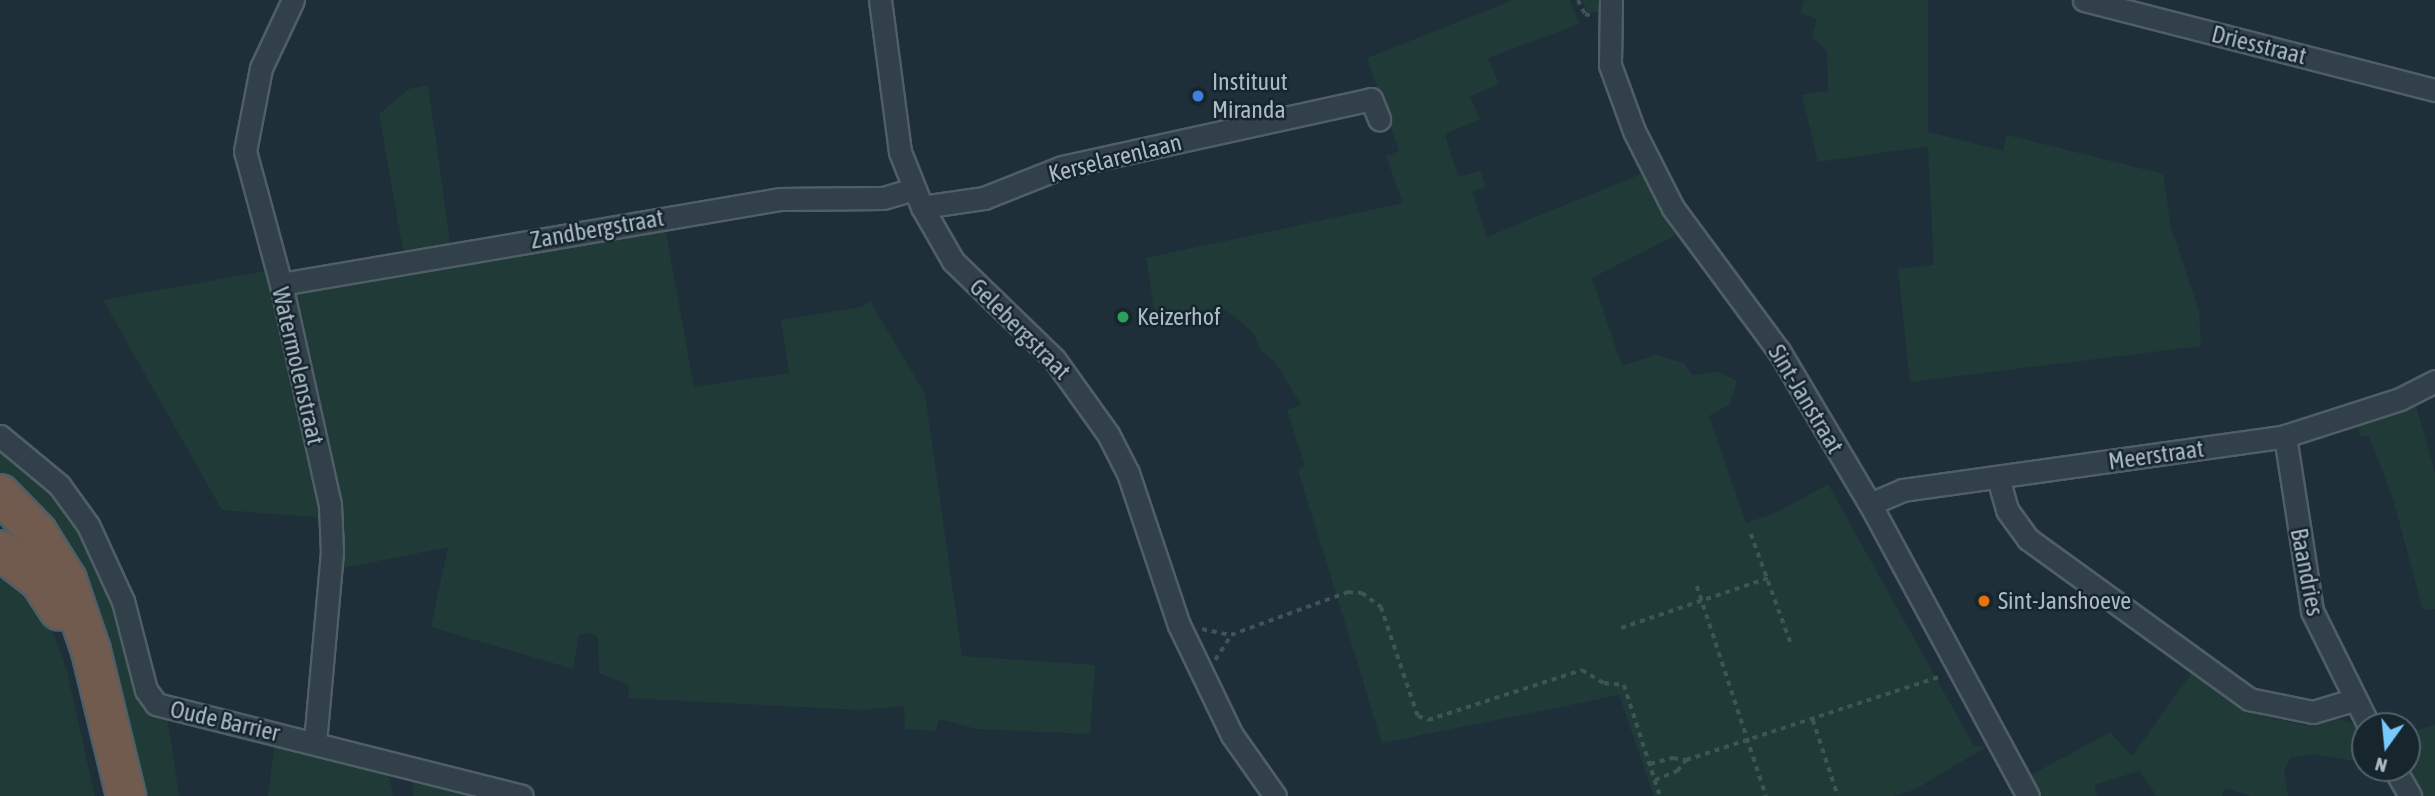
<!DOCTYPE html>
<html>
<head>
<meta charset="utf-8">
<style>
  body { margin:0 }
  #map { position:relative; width:2435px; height:796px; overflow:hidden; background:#1e2f39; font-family:"Asap Condensed",sans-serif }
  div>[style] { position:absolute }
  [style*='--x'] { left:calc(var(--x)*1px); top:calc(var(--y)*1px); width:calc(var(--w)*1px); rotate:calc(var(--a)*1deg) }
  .green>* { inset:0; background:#203a37 }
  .path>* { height:3.5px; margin-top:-1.75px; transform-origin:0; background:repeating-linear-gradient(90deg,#3d5654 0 5px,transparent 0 10px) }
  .roads { filter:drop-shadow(2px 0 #4f5e67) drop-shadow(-2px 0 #4f5e67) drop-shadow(0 2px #4f5e67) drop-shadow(0 -2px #4f5e67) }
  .street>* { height:21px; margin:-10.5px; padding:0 10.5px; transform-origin:10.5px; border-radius:10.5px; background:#314049 }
  .highway>* { height:38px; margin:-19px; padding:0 19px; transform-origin:19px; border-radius:19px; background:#705b4e }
  .dots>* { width:19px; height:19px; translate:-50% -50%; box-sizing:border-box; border:4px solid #17252d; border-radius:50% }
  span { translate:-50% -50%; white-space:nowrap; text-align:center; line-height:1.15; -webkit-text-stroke:5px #17252d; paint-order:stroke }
  .street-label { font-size:24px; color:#abbbc6 }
  .poi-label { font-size:24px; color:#abbbc6 }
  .left { translate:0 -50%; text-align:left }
  .north { position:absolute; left:2351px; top:712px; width:70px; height:70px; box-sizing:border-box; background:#17252d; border:2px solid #52616a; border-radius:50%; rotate:195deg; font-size:19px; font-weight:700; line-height:28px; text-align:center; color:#abbbc6 }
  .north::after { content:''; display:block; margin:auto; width:24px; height:32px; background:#77c9ff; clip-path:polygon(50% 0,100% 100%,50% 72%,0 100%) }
</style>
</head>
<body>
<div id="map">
  <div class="green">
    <div style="clip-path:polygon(1513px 0,1570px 0,1579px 24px,1488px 58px,1499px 84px,1470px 96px,1480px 119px,1445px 134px,1458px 177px,1480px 171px,1486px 186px,1472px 192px,1487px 237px,1641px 174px,1678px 234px,1592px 278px,1622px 366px,1656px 355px,1684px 363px,1692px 375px,1719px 372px,1737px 381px,1730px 404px,1709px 416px,1746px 523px,1776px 513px,1828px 484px,1974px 746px,1986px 747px,1914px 790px,1894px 796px,1654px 796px,1619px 695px,1382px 743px,1298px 470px,1305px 466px,1287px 410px,1301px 405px,1275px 362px,1260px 349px,1253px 332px,1224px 309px,1196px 310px,1177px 327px,1157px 328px,1146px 258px,1403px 203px,1386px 156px,1399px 151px,1367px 58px)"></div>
    <div style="clip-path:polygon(1582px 0,1602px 0,1599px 13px,1587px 12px)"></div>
    <div style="clip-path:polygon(1804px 0,1928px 0,1928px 132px,2003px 151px,2007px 135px,2163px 174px,2171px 227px,2199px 311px,2201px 346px,1910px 382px,1898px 269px,1934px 265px,1928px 146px,1818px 162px,1802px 95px,1828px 91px,1827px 51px,1812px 37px,1817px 19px,1800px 13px)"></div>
    <div style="clip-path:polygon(428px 85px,451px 249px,404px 255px,379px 114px,409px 89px)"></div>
    <div style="clip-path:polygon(664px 222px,694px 387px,789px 373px,781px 320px,862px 307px,870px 301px,925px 394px,962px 656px,1095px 665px,1090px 734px,977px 729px,939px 719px,936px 731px,905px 729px,904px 706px,861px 710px,628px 698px,629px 685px,599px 673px,598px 637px,591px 633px,579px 634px,573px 669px,431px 627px,448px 547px,333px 570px,293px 294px,300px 288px)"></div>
    <div style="clip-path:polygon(272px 270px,328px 518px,222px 510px,103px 300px)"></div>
    <div style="clip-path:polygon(2415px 402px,2435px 473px,2435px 609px,2423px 610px,2393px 499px,2369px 436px,2360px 437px,2357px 424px)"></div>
    <div style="clip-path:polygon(0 447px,43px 478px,72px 514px,114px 598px,136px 696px,146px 711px,167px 716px,179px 796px,139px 796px,6px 480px,0 475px)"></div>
    <div style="clip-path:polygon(0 566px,15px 577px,50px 624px,66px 668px,95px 796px,0 796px)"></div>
    <div style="clip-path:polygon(2195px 668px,2229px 696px,2266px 717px,2305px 725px,2336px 718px,2358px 725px,2365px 737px,2365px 756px,2354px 761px,2314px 754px,2291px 757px,2284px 771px,2288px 796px,2251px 796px,2225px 788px,2222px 796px,2157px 796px,2139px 771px,2094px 785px,2097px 796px,2036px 796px,2026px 778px,2110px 732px,2132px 756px)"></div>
    <div style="clip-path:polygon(2435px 725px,2435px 796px,2422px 796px,2405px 768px,2407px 733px)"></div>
    <div style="clip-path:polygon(275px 742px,377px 767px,389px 777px,393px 796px,268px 796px)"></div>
    <div style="clip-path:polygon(412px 781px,482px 796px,414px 796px)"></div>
  </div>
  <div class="path">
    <div style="--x:1578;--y:0;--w:16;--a:63"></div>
    <div style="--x:1585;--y:14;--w:7;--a:16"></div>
    <div style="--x:1751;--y:534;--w:117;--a:70"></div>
    <div style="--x:1697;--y:586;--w:221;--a:71.8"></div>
    <div style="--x:1621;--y:628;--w:155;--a:-18.8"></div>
    <div style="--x:1202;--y:629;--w:30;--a:12"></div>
    <div style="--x:1215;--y:660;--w:30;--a:-57"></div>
    <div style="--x:1231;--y:635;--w:125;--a:-20.2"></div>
    <div style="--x:1348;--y:592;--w:14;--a:4"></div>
    <div style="--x:1362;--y:593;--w:24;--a:36"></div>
    <div style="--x:1381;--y:607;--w:115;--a:71.3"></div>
    <div style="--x:1418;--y:716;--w:11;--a:22"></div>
    <div style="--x:1428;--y:720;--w:162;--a:-18"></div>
    <div style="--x:1582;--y:670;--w:26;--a:31"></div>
    <div style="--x:1604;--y:683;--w:20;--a:6"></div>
    <div style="--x:1624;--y:685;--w:117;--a:72"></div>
    <div style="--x:1813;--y:720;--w:80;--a:71.8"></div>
    <div style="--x:1650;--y:764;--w:24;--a:-15"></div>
    <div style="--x:1673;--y:758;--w:13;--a:9"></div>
    <div style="--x:1655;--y:780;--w:24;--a:-22"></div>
    <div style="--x:1677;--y:771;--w:14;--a:-51"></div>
    <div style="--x:1686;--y:760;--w:268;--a:-18.2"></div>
  </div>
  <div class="roads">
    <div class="street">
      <div style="--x:293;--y:0;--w:75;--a:115.2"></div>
      <div style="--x:261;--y:68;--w:85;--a:100.9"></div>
      <div style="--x:245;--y:151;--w:138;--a:74.9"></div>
      <div style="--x:281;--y:284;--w:226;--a:77.5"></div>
      <div style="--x:330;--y:505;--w:47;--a:87.6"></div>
      <div style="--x:332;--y:552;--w:192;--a:95.1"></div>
      <div style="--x:880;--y:0;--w:153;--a:82.5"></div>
      <div style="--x:900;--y:152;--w:59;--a:68.2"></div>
      <div style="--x:922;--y:207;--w:62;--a:60.1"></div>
      <div style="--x:953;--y:261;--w:142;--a:44.1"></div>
      <div style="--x:1055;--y:360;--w:91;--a:54.4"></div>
      <div style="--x:1108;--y:434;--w:44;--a:62.9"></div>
      <div style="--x:1128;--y:473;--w:160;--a:71.5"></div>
      <div style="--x:1179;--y:625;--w:122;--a:64.3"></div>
      <div style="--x:1232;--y:735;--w:75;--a:54.8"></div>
      <div style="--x:1611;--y:0;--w:65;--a:90.9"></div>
      <div style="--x:1610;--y:65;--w:70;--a:70"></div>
      <div style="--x:1634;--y:131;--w:86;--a:63.1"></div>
      <div style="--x:1673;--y:208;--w:178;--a:53.5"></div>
      <div style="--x:1779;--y:351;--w:178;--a:59.3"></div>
      <div style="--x:1870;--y:504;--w:332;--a:61.6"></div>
      <div style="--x:2084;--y:0;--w:362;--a:14.4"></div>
      <div style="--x:922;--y:207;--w:63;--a:-8.3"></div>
      <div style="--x:984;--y:198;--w:84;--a:-21.7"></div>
      <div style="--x:1062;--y:167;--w:316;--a:-12.4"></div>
      <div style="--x:1371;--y:99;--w:22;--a:68"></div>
      <div style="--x:281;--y:284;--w:506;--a:-9.67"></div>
      <div style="--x:780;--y:199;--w:103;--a:-0.6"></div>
      <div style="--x:883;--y:198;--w:32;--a:-16"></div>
      <div style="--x:0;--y:436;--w:77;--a:39.7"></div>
      <div style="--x:59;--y:485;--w:49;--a:54.1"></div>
      <div style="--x:88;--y:525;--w:84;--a:65.3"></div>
      <div style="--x:123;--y:601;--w:92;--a:75.5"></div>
      <div style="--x:146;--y:690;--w:17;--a:54"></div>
      <div style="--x:156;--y:704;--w:377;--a:14.1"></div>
      <div style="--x:2285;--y:436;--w:177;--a:81.2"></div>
      <div style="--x:2312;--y:611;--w:128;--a:63.6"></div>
      <div style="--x:1998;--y:478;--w:33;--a:74"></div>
      <div style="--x:2007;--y:510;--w:36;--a:54"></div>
      <div style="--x:2028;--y:539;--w:273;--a:35.9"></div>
      <div style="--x:2249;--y:699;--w:65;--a:11.5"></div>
      <div style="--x:2313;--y:712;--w:42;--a:-16.7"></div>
      <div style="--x:1870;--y:504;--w:36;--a:-23"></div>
      <div style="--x:1903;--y:490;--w:386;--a:-8"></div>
      <div style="--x:2285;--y:436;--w:121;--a:-17.8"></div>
      <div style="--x:2400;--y:399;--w:39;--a:-27"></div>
      <div style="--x:2394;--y:768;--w:32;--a:60"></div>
    </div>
    <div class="highway">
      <div style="--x:0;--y:494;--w:53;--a:45.8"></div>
      <div style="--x:37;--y:532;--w:57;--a:58"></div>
      <div style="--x:67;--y:580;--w:75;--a:71.3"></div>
      <div style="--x:91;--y:651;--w:149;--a:76.4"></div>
      <div style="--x:0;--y:550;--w:51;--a:37.8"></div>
      <div style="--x:40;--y:581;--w:35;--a:57"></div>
    </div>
  </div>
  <div class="dots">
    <div style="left:1198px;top:96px;background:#3f7fe0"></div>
    <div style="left:1123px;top:317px;background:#2e9e5b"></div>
    <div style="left:1984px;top:601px;background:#e8710a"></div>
  </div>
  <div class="street-label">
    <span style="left:2259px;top:45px;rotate:14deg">Driesstraat</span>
    <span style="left:1115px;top:158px;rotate:-14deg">Kerselarenlaan</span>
    <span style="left:597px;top:229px;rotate:-10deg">Zandbergstraat</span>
    <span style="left:1020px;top:329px;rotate:45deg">Gelebergstraat</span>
    <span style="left:298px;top:366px;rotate:77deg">Watermolenstraat</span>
    <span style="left:1806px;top:399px;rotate:59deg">Sint-Janstraat</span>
    <span style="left:2156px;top:455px;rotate:-8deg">Meerstraat</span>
    <span style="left:2307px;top:572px;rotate:79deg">Baandries</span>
    <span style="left:225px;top:721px;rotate:13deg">Oude Barrier</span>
  </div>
  <div class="poi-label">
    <span class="left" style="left:1212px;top:96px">Instituut<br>Miranda</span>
    <span class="left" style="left:1137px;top:317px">Keizerhof</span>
    <span class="left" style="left:1998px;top:601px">Sint-Janshoeve</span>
  </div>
  <div class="north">N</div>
</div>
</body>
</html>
